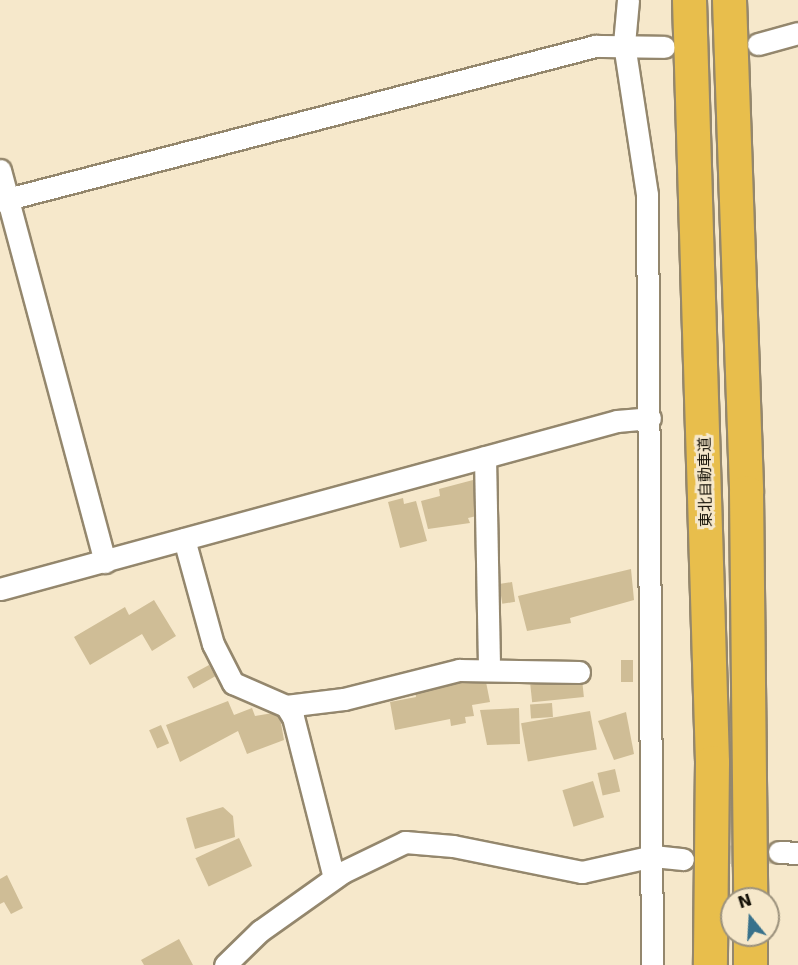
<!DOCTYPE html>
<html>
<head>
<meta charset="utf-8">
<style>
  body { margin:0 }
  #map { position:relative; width:798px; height:965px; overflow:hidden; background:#f6e8cb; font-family:"DejaVu Sans","Noto Sans JP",sans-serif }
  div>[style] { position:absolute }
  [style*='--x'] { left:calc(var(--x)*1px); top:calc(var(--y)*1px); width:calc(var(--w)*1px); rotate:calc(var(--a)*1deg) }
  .building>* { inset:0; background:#cfbd96; transform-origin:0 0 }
  .minor-tunnel>* { height:21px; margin-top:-10.5px; transform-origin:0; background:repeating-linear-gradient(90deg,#d4c8ae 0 21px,transparent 0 31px) }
  .roads { filter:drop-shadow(2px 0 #94876d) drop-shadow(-2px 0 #94876d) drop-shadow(0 2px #94876d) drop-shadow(0 -2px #94876d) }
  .minor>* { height:21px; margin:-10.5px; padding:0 10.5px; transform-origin:10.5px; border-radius:10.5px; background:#fff }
  .motorway>* { height:33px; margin:-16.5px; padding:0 16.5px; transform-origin:16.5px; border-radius:16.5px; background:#e8be4c }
  span { translate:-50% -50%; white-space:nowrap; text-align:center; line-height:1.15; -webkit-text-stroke:6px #f6e8cb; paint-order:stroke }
  .street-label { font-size:15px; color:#161208 }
  .north { position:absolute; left:720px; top:887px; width:60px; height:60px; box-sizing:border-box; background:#f6e8cb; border:2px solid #9c927d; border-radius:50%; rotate:342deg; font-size:16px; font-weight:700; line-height:24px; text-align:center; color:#161208 }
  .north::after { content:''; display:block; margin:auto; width:21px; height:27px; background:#38718b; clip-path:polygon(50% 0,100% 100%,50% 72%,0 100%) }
</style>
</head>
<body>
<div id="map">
  <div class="building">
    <div style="clip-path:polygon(473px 480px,481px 515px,468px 518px,470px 523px,428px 529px,421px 501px,440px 496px,439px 489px)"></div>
    <div style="clip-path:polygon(403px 498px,404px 504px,416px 501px,427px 541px,400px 548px,388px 502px)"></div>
    <div style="clip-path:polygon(631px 569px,634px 600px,570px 618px,571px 623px,527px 631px,518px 596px)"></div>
    <div style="left:512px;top:582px;width:20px;height:13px;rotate:81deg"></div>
    <div style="clip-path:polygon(154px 600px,176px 636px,152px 651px,142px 634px,90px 665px,74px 637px,125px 607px,129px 615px)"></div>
    <div style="left:621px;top:660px;width:12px;height:22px"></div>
    <div style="left:209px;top:665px;width:13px;height:25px;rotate:61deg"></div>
    <div style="clip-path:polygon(485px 677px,490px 702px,472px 705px,474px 716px,465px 717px,466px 723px,451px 726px,450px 719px,395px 730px,390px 702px,416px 697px,415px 690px,447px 681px)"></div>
    <div style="left:582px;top:679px;width:18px;height:52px;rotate:84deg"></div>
    <div style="clip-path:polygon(228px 701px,234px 715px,252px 708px,255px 716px,279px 712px,284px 740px,247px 754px,238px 731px,180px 762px,166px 725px)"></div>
    <div style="left:552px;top:703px;width:14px;height:22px;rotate:86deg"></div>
    <div style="clip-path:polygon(519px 708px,520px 744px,487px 745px,480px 710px)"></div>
    <div style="left:590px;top:711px;width:39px;height:70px;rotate:80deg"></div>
    <div style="clip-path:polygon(626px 712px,634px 754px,614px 760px,598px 721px)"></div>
    <div style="left:161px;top:725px;width:20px;height:13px;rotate:66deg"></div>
    <div style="left:615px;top:769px;width:23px;height:18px;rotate:77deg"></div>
    <div style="left:593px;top:781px;width:38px;height:32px;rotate:73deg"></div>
    <div style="clip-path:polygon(223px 807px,233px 816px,235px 837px,195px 849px,186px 818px)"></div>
    <div style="left:239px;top:838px;width:31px;height:48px;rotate:65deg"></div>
    <div style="clip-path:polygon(7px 875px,23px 908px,11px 914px,4px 902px,0 904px,0 879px)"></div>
    <div style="clip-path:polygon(179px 939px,193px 965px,144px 965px,141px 960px)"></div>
  </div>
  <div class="minor-tunnel">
    <div style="--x:699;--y:858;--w:80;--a:-4.3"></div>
  </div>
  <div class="roads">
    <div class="minor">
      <div style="--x:628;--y:0;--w:44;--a:95.2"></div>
      <div style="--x:624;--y:44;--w:153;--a:81.3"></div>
      <div style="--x:647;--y:195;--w:770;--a:89.63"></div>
      <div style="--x:758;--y:44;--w:41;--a:-15.4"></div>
      <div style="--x:0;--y:170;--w:406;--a:75"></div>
      <div style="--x:0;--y:201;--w:615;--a:-14.6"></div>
      <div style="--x:595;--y:46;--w:69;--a:0.8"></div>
      <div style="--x:485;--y:457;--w:211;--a:88.9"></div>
      <div style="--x:184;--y:539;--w:109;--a:74.6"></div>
      <div style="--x:213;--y:644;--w:44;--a:62.9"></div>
      <div style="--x:233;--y:683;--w:58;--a:23.5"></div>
      <div style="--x:286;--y:706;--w:13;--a:58"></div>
      <div style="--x:293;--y:717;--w:166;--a:75.7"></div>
      <div style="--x:0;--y:589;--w:639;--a:-15.23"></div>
      <div style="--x:617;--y:421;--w:33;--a:-5"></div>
      <div style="--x:286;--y:706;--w:58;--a:-6.9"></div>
      <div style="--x:344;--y:699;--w:119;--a:-14.2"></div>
      <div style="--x:459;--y:670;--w:120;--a:1"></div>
      <div style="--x:779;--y:852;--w:19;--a:3"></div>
      <div style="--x:225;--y:965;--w:49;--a:-44.2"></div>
      <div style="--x:260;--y:931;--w:102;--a:-35.4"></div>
      <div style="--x:343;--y:872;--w:69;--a:-25.8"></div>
      <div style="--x:405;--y:842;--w:48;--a:4.8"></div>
      <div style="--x:453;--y:846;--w:132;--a:11.4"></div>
      <div style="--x:582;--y:872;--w:73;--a:-12.7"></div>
      <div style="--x:653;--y:856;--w:30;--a:6"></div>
    </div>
    <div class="motorway">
      <div style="--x:689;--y:0;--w:762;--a:88.27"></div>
      <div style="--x:712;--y:762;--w:203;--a:90.6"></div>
      <div style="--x:729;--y:0;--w:492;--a:88"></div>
      <div style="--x:746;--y:492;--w:407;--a:89.4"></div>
      <div style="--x:750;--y:965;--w:30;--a:-90"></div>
    </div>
  </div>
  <div class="street-label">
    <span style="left:706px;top:482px;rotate:-91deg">東北自動車道</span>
  </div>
  <div class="north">N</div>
</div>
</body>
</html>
